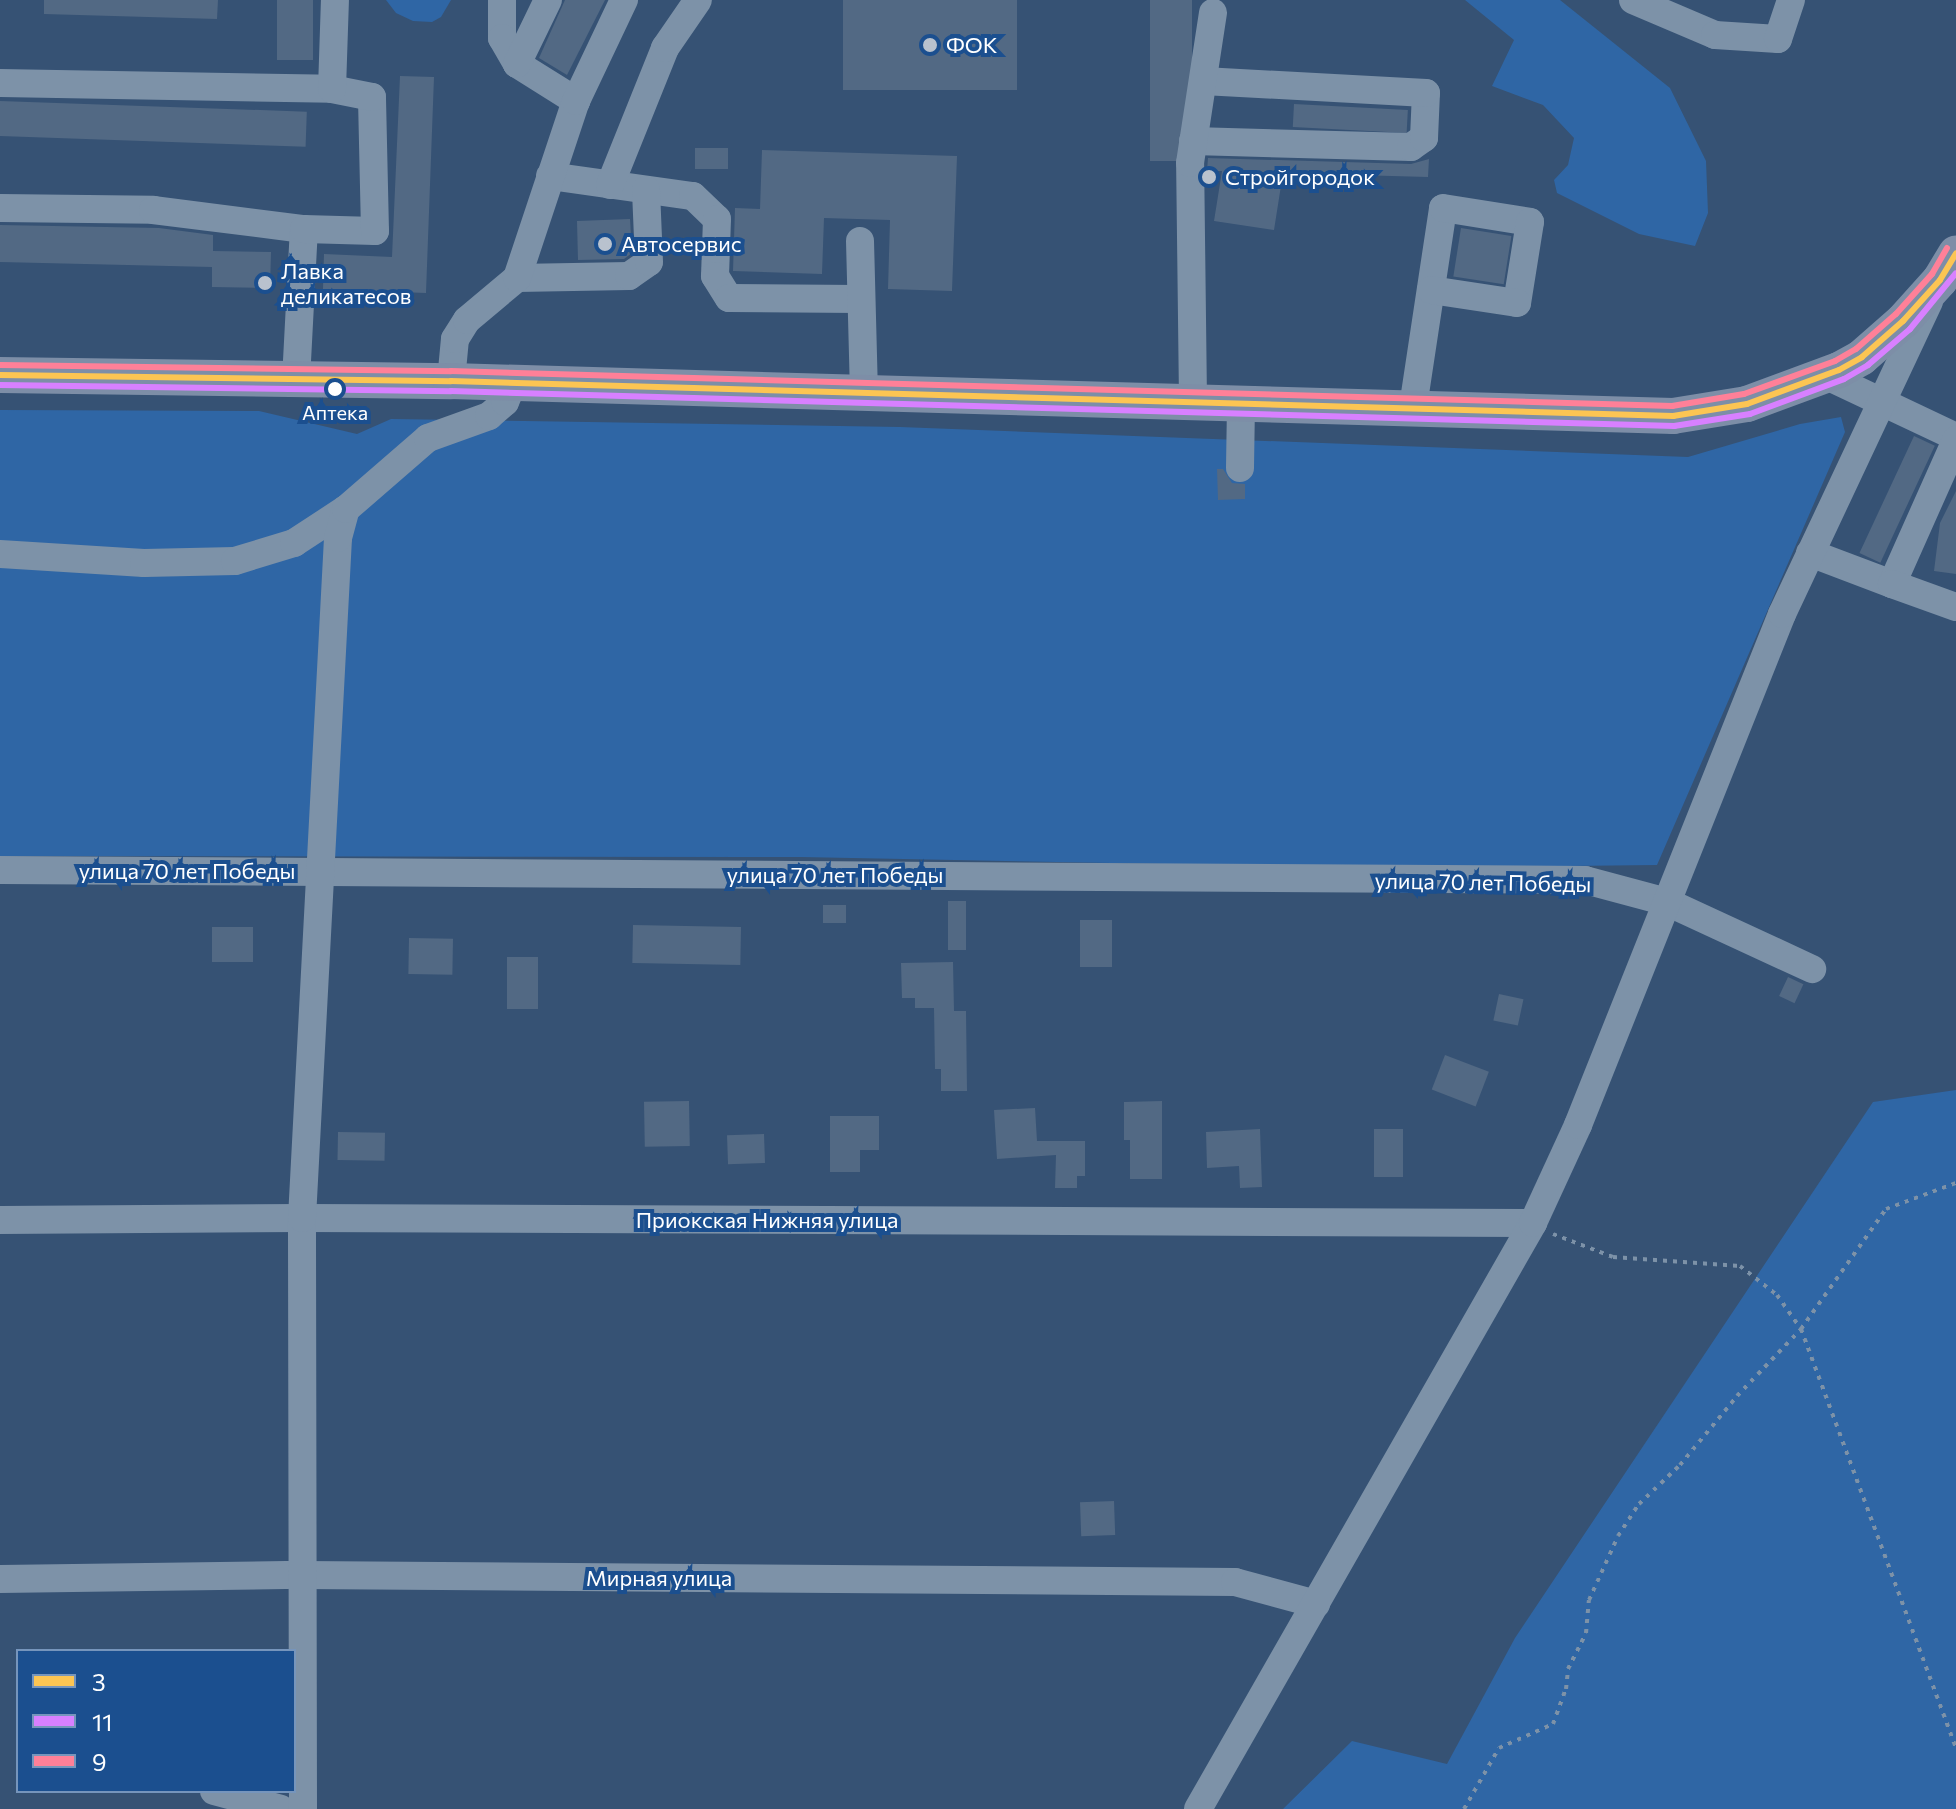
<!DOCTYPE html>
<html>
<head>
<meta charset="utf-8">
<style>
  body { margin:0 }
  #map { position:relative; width:1956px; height:1809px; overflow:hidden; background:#365274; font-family:Commissioner,sans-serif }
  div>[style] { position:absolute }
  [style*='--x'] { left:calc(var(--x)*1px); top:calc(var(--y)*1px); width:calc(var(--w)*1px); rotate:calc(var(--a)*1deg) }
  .green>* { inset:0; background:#2f66a5 }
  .building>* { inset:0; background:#526984; transform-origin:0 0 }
  .path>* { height:4px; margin-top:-2px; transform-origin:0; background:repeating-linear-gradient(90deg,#7d92a8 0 4px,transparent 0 10px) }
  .minor>* { height:28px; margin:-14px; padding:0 14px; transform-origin:14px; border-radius:14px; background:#7d92a8 }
  .major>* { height:36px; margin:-18px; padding:0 18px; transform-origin:18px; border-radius:18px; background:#7d8ea7 }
  .bus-1>* { height:6px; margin:-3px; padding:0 3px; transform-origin:3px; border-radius:3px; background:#fcc553 }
  .bus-2>* { height:6px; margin:-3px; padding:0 3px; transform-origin:3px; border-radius:3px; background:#d880ff }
  .bus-3>* { height:6px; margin:-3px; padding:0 3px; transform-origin:3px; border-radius:3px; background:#ff8098 }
  .dots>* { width:22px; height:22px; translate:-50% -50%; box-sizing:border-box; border:4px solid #1b4f8f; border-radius:50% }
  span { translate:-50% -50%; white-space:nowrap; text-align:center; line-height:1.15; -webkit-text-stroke:8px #1b4f8f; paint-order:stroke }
  .bus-label { font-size:20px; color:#fff }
  .poi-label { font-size:22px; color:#fff }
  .left { translate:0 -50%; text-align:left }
  .street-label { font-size:22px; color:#fff }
  .legend { position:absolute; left:16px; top:1649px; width:280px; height:144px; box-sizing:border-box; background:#1b4f8f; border:2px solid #7695bc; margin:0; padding:10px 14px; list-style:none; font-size:24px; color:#fff }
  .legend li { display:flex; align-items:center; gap:16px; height:40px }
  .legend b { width:40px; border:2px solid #7695bc }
</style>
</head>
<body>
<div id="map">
  <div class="green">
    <div style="clip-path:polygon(386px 0,451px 0,441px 17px,432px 22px,413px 21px,396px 13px)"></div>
    <div style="clip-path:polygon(1465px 0,1560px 0,1670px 88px,1706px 161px,1708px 213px,1695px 246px,1639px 234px,1557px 193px,1554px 180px,1568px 165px,1574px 138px,1543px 105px,1492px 86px,1514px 40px)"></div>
    <div style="clip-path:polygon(0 410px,259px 411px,357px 434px,391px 419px,900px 427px,1688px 457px,1800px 424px,1841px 417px,1845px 432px,1657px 865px,1369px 868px,801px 857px,0 856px)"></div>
    <div style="clip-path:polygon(1956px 1090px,1956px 1809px,1283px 1809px,1352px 1741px,1447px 1764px,1515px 1638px,1873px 1102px)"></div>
  </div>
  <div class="building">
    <div style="clip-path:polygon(44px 0,218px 0,217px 19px,44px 14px)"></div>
    <div style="left:277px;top:0;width:36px;height:60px"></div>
    <div style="clip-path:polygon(565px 0,605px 0,567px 75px,539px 58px)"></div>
    <div style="left:843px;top:0;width:174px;height:90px"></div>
    <div style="left:1150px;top:0;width:42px;height:161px"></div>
    <div style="clip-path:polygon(400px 76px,434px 77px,426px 293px,323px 289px,324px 254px,392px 257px)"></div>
    <div style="left:0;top:101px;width:307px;height:35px;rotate:2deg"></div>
    <div style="left:1294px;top:104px;width:114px;height:23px;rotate:3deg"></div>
    <div style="left:695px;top:148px;width:33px;height:21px"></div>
    <div style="clip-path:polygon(762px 150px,957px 156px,952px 291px,888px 289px,890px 220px,824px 218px,822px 274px,733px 271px,735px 208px,760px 209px)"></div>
    <div style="clip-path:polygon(1208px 158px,1411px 164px,1429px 159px,1428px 177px,1283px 173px,1274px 230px,1214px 221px,1222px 171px,1207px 171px)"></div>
    <div style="clip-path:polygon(630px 219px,632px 253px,624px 259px,578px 260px,577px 221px)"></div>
    <div style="clip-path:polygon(0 225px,159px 228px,213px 235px,213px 251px,271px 252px,270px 288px,212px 287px,212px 267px,0 262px)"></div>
    <div style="left:1461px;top:228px;width:51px;height:49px;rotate:9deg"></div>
    <div style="left:1914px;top:436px;width:23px;height:129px;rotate:25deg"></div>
    <div style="clip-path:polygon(1217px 469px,1223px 469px,1232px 483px,1245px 484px,1245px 499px,1218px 500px)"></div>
    <div style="clip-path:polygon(1956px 491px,1956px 574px,1934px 571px,1940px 523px)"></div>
    <div style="left:948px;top:901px;width:18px;height:49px"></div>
    <div style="left:823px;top:905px;width:23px;height:18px"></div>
    <div style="left:1080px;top:920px;width:32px;height:47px"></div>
    <div style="left:633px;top:925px;width:108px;height:38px;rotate:1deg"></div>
    <div style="left:212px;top:927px;width:41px;height:35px"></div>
    <div style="left:409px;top:938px;width:44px;height:36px;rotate:1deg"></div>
    <div style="left:507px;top:957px;width:31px;height:52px"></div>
    <div style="clip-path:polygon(953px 962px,954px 1011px,966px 1011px,967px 1091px,941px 1091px,941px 1069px,935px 1069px,934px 1008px,915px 1008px,915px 998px,902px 998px,901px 963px)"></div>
    <div style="left:1788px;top:977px;width:17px;height:21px;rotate:25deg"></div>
    <div style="left:1499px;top:994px;width:25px;height:27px;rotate:12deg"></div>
    <div style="left:1445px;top:1055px;width:47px;height:37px;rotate:21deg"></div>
    <div style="left:689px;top:1101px;width:45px;height:45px;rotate:89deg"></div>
    <div style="clip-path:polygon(1162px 1101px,1162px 1179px,1130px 1179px,1130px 1140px,1124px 1140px,1124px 1102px)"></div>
    <div style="clip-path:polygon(1035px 1108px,1037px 1141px,1085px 1141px,1085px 1176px,1077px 1176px,1077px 1188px,1055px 1188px,1056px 1155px,997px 1159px,994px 1110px)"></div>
    <div style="clip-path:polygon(830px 1116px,879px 1116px,879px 1150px,860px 1150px,860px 1172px,830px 1172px)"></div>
    <div style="clip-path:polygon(1260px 1129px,1262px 1187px,1240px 1188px,1239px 1166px,1207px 1168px,1206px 1132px)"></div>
    <div style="left:1374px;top:1129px;width:29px;height:48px"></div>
    <div style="left:338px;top:1132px;width:47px;height:28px;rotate:1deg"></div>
    <div style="left:764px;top:1134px;width:29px;height:37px;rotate:88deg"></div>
    <div style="left:1114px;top:1501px;width:34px;height:34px;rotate:88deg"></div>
  </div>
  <div class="path">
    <div style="--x:1553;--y:1234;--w:64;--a:21"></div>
    <div style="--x:1613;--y:1257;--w:127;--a:4.1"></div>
    <div style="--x:1740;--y:1266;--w:47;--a:38.1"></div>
    <div style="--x:1777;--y:1295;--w:42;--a:54.8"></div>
    <div style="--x:1801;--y:1329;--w:446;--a:69.7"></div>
    <div style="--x:1464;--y:1809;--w:70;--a:-60.2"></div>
    <div style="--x:1499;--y:1748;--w:59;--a:-24"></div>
    <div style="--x:1553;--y:1724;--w:37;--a:-70"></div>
    <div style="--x:1566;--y:1689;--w:20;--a:-84"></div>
    <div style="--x:1568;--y:1669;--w:40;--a:-63.4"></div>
    <div style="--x:1586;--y:1633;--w:33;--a:-85"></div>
    <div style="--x:1589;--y:1600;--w:70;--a:-65.6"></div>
    <div style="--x:1618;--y:1536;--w:38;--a:-57"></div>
    <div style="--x:1639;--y:1504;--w:57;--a:-43.6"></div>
    <div style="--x:1680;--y:1465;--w:89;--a:-50.4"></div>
    <div style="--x:1737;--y:1396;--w:93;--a:-46.3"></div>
    <div style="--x:1801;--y:1329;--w:147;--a:-54.7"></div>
    <div style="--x:1886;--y:1209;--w:75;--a:-20.4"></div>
  </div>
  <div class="minor">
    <div style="--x:502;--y:0;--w:38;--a:90"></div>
    <div style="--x:502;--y:38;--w:30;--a:60"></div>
    <div style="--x:517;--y:64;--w:70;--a:32.1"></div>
    <div style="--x:1633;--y:0;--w:89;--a:23.1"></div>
    <div style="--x:1715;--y:35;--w:63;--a:3.6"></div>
    <div style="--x:1778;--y:39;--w:41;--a:-71.6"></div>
    <div style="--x:517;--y:64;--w:71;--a:-64.2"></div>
    <div style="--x:0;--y:83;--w:332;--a:1"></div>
    <div style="--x:1193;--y:141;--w:218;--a:1.6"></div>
    <div style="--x:1411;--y:147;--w:16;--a:-35"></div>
    <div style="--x:1424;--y:138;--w:45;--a:-87.5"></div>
    <div style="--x:1426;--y:93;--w:223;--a:-176.9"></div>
    <div style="--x:550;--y:176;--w:144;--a:8"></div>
    <div style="--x:693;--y:196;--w:33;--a:44"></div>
    <div style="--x:717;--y:219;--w:57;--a:92"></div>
    <div style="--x:715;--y:276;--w:26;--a:58"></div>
    <div style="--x:729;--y:298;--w:130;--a:0.4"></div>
    <div style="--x:610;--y:185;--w:148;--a:-68.1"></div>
    <div style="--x:665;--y:48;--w:58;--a:-55.5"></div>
    <div style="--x:0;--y:208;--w:153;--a:0.7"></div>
    <div style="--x:153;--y:210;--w:152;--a:7.2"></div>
    <div style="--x:860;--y:241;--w:151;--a:88.5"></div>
    <div style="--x:517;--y:278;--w:112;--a:-1"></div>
    <div style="--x:629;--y:276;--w:24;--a:-35"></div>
    <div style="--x:649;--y:262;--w:72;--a:-92.4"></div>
    <div style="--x:1827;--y:376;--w:143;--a:25.3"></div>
    <div style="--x:296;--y:380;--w:151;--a:-87"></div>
    <div style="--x:304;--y:229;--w:71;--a:1.6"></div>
    <div style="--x:375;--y:231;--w:134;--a:-91.3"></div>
    <div style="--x:372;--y:97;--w:41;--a:-168.7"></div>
    <div style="--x:332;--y:89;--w:89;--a:-88.1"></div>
    <div style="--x:451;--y:381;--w:42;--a:-84.6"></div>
    <div style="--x:455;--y:339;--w:22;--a:-58"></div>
    <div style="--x:467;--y:320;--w:65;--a:-40"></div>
    <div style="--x:517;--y:278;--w:187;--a:-71.6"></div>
    <div style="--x:576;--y:101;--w:112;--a:-64.6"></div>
    <div style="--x:1193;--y:400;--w:237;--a:-90.7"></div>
    <div style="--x:1190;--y:163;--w:152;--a:-81.3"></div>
    <div style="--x:1413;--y:407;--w:201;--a:-81.4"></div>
    <div style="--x:1443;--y:208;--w:88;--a:9.1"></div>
    <div style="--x:1530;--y:222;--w:82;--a:99.1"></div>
    <div style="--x:1517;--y:303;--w:87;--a:-171.4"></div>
    <div style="--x:1240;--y:468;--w:66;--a:-89.1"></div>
    <div style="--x:1810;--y:553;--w:88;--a:20.7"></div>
    <div style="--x:1892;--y:584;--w:158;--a:-66"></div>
    <div style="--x:0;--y:554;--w:144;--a:3.6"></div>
    <div style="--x:144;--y:563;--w:91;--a:-1.3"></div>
    <div style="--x:235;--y:561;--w:62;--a:-17"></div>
    <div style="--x:294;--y:543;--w:62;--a:-33.2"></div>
    <div style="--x:1892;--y:584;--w:68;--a:19.8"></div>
    <div style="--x:0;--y:870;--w:1585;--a:0.36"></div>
    <div style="--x:1585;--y:880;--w:85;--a:15"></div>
    <div style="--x:1667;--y:902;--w:160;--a:24.8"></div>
    <div style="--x:0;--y:1220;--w:302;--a:-0.4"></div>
    <div style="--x:302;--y:1218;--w:1231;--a:0.23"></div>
    <div style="--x:0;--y:1579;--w:302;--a:-0.8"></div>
    <div style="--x:302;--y:1575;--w:933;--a:0.43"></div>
    <div style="--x:1235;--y:1582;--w:84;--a:15.2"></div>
    <div style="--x:214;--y:1791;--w:69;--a:15"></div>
    <div style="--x:303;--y:1809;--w:591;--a:-90.1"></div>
    <div style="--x:302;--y:1218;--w:681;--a:-86.97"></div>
    <div style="--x:338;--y:538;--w:30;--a:-75"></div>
    <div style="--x:346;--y:509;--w:108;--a:-40.9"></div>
    <div style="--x:428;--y:438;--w:65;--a:-19.8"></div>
    <div style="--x:489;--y:416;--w:21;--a:-41"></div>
    <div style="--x:505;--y:402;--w:21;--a:-67"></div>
    <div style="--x:1198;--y:1809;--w:675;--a:-60.24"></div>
    <div style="--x:1533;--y:1223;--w:108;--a:-65.3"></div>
    <div style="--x:1578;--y:1125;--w:550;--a:-68.24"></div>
    <div style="--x:1782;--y:614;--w:345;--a:-64.8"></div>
  </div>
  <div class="major">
    <div style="--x:0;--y:375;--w:451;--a:0.8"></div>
    <div style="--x:451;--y:381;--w:1223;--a:1.64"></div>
    <div style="--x:1673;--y:416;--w:75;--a:-9.2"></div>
    <div style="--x:1747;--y:404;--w:98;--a:-20.3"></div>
    <div style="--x:1839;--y:370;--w:26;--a:-29"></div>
    <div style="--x:1862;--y:357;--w:55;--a:-41.3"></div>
    <div style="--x:1903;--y:321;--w:55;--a:-47.9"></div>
    <div style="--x:1940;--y:280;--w:31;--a:-59"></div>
  </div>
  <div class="bus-1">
    <div style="--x:0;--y:375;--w:451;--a:0.8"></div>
    <div style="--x:451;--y:381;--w:1223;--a:1.64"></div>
    <div style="--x:1673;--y:416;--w:75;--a:-9.2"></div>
    <div style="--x:1747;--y:404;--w:98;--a:-20.3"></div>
    <div style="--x:1839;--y:370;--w:26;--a:-29"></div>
    <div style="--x:1862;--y:357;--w:55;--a:-41.3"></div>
    <div style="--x:1903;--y:321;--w:55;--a:-47.9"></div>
    <div style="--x:1940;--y:280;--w:31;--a:-59"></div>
  </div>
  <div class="bus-2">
    <div style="--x:0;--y:385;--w:451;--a:0.8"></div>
    <div style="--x:451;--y:391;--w:1224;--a:1.64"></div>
    <div style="--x:1674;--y:426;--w:77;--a:-9"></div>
    <div style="--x:1750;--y:414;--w:100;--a:-20.4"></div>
    <div style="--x:1844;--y:379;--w:28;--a:-30"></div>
    <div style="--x:1868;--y:365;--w:55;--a:-40.6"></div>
    <div style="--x:1910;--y:329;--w:72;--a:-50.6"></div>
  </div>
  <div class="bus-3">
    <div style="--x:0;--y:365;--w:451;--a:0.8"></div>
    <div style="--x:451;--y:371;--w:1222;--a:1.64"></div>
    <div style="--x:1672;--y:406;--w:73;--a:-9.5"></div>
    <div style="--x:1744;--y:394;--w:97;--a:-19.9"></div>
    <div style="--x:1835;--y:361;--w:24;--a:-30"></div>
    <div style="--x:1856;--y:349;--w:53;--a:-41.2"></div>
    <div style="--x:1896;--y:314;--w:54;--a:-48"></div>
    <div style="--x:1932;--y:274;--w:30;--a:-60"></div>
  </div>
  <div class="dots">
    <div style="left:930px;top:45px;background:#b9c2ce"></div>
    <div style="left:1209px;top:177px;background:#b9c2ce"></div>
    <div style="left:605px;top:244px;background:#b9c2ce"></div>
    <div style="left:265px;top:283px;background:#b9c2ce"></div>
    <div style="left:335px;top:389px;background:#fff"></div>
  </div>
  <div class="bus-label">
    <span style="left:335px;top:412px">Аптека</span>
  </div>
  <div class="poi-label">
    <span class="left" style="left:946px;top:45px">ФОК</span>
    <span class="left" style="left:1225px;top:177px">Стройгородок</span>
    <span class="left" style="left:621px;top:244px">Автосервис</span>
    <span class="left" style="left:281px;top:283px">Лавка<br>деликатесов</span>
  </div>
  <div class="street-label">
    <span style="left:187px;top:871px">улица 70 лет Победы</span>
    <span style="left:835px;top:875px">улица 70 лет Победы</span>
    <span style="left:1483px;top:882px;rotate:1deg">улица 70 лет Победы</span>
    <span style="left:767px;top:1220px">Приокская Нижняя улица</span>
    <span style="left:659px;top:1578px">Мирная улица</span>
  </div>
  <ul class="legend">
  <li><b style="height:10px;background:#fcc553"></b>3</li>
  <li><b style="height:10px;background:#d880ff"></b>11</li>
  <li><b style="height:10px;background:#ff8098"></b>9</li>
  </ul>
</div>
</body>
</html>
